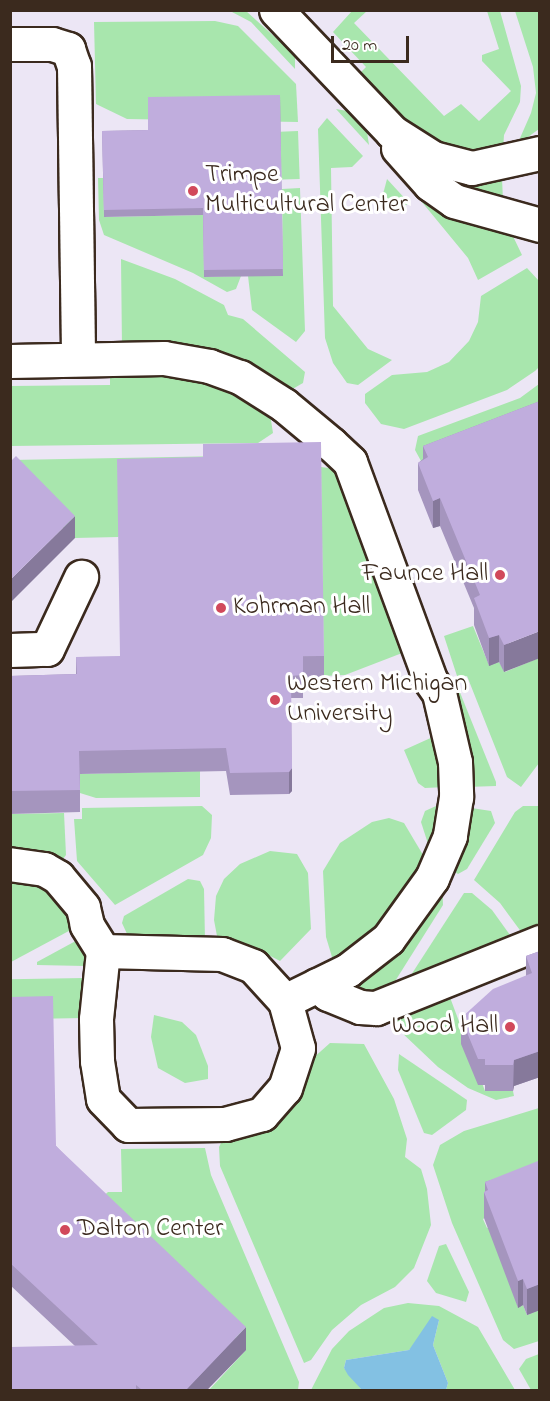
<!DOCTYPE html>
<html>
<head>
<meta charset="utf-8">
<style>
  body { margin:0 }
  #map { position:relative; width:550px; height:1401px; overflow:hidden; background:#fff; font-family:"Indie Flower",sans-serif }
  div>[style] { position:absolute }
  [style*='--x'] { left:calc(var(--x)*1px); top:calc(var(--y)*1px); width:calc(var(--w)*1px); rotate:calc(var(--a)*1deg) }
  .built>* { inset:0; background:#ece6f5; transform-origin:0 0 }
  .green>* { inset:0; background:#a8e6ad; transform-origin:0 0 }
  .water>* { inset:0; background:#83c1e3 }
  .roads { filter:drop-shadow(2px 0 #3b2a1e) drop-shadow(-2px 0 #3b2a1e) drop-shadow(0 2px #3b2a1e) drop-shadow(0 -2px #3b2a1e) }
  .minor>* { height:33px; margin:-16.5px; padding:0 16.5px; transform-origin:16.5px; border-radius:16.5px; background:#fff }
  .wall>* { inset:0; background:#a595be }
  .shaded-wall>* { inset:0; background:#86799b }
  .building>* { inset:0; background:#c0addd }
  .dots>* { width:16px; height:16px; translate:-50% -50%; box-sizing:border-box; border:3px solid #fff; border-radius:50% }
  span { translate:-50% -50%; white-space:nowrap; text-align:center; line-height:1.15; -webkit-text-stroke:6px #fff; paint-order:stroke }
  .poi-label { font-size:26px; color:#3b2a1e }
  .left { translate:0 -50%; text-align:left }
  .right { translate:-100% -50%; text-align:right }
  .frame { position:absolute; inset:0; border:12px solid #3b2a1e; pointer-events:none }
  .scale { position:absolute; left:331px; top:36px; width:78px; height:27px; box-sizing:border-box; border:3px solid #3b2a1e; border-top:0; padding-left:8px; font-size:18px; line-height:21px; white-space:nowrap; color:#3b2a1e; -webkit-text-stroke:4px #fff; paint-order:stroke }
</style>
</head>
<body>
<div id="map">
  <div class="built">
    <div style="left:11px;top:11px;width:528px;height:1379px"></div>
  </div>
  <div class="green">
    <div style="clip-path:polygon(71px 11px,246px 11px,287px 48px,295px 57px,295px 69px,251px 22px,232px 12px)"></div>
    <div style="clip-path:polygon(352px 11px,367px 11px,354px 23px,444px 116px,461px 104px,479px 121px,511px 91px,482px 61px,482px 55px,499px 49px,487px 11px,500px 11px,521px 86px,520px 102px,504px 135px,503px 150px,466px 155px,414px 133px,359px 74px,366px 67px,333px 32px)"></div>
    <div style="clip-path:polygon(515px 11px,540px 11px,539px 129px,517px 145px,531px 113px,536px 93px,533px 67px)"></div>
    <div style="clip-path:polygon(215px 21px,238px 26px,296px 84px,298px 122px,127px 119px,96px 104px,94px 22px)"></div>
    <div style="clip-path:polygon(336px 109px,347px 111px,367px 132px,369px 145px)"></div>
    <div style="clip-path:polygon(327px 118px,363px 156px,352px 167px,331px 168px,333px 306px,368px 349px,392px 360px,358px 385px,347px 383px,333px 363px,325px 338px,318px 129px)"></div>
    <div style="left:298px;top:131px;width:48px;height:18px;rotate:88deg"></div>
    <div style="clip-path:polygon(398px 173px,510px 230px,522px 255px,478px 280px,468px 258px)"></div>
    <div style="clip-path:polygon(98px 178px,103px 178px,104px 217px,203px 215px,204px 277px,241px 276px,236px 289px,227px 292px,193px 273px,104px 235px,99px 220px)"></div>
    <div style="clip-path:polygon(454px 178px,502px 178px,503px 201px,455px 186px)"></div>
    <div style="clip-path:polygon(387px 179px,409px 203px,395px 213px,382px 198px)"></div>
    <div style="clip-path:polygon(300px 188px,305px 331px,296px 342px,252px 310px,248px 276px,283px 276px,282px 189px)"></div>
    <div style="clip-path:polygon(121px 259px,175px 279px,224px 305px,228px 315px,243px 319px,305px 372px,303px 383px,289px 391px,122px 348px)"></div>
    <div style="clip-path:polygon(527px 268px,539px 281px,540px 366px,535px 371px,507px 390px,404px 429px,381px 424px,365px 403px,365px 394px,392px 375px,427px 372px,449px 362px,469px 341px,478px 322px,481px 296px)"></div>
    <div style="clip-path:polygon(167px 371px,220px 381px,270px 414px,273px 433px,258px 443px,11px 446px,10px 386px,110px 385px,110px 372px)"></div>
    <div style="clip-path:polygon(539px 384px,539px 429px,427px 472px,415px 450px,418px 436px,520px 398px)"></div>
    <div style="clip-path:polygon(226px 456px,118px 537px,75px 538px,11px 484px,11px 460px)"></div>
    <div style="clip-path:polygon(321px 467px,336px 469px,410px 650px,345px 675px,324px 676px)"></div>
    <div style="clip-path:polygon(473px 626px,489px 665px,499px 662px,505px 672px,539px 658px,539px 763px,521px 787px,507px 777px,467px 676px,458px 679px,444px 636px)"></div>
    <div style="clip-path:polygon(459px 690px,496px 782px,496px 786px,466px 787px,449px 693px)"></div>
    <div style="clip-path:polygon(431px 701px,446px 787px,425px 788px,418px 783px,404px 750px,435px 736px,424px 704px)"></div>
    <div style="clip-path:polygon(200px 771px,200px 797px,96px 798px,80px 793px,79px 774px)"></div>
    <div style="clip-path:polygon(202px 806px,212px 815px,211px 838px,203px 855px,115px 905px,77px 861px,74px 819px,82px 819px,82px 808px)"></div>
    <div style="clip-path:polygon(436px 806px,445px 807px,430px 850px,421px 822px,425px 811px)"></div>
    <div style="clip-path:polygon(523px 806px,539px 806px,539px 935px,522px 933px,500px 903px,474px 880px,515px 812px)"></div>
    <div style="clip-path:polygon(465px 807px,491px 811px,495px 823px,467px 869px,458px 874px,449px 868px)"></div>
    <div style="clip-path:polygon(64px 813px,66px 855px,60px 863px,11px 850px,10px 814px)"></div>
    <div style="clip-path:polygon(389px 818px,404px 823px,429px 865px,413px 894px,335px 967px,326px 937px,323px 871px,340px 843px,372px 822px)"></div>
    <div style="clip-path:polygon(270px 851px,297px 854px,308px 873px,311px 929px,280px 961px,253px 947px,217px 936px,214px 920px,216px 896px,224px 879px,240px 864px)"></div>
    <div style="clip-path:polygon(11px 874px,41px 880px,80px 925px,11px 962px)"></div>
    <div style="clip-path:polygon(188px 879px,200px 881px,204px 889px,205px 941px,128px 936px,122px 923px,124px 916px)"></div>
    <div style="clip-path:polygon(442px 882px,443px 905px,387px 994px,360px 989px,356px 979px)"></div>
    <div style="clip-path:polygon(464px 893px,472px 893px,492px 910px,515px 942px,402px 989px)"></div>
    <div style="clip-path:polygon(83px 937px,85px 966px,37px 965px,37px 962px)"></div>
    <div style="left:84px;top:978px;width:40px;height:74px;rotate:89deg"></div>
    <div style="clip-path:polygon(448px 992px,485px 1091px,513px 1091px,514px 1096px,496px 1100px,468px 1088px,438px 1067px,400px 1031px,395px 1015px)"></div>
    <div style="clip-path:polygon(154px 1015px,182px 1022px,196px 1035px,208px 1066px,208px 1079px,185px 1083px,158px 1068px,151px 1037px)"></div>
    <div style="clip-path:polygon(330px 1043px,364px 1044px,394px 1099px,407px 1139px,405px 1157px,421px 1169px,427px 1189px,431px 1225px,414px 1268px,395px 1287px,361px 1305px,332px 1330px,311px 1360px,304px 1363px,220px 1166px,219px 1147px,222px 1141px,257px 1131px,292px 1102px,311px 1060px)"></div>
    <div style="clip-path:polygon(399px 1054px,467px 1100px,466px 1110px,432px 1135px,424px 1133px,398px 1070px)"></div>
    <div style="clip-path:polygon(539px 1108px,539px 1186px,483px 1219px,487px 1228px,491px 1226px,518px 1307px,523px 1305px,527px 1315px,539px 1310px,539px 1341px,514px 1349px,503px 1340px,452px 1223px,433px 1165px,440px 1145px,464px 1131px)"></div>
    <div style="clip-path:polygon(205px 1148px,211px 1175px,299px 1382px,298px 1390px,209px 1390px,246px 1350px,97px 1202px,108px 1192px,122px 1192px,121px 1149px)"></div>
    <div style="clip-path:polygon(446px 1244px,469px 1292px,466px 1302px,436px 1293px,427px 1281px,439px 1246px)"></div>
    <div style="clip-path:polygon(408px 1303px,439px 1306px,478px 1327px,515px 1390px,446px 1390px,448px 1383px,433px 1345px,439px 1320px,409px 1350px,346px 1360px,344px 1368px,362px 1390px,311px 1390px,332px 1349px,349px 1331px,384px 1308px)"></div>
    <div style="clip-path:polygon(539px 1354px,539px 1390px,531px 1390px,519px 1369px,526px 1359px)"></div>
  </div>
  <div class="water">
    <div style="clip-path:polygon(432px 1316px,439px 1320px,433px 1345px,448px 1383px,446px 1390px,362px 1390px,348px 1375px,344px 1368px,346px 1360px,409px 1350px)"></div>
  </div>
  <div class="roads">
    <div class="minor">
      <div style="--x:276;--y:10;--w:168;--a:46.4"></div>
      <div style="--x:392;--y:132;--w:49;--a:32.4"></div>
      <div style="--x:433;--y:158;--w:40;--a:14.4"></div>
      <div style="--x:472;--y:168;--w:70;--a:-12.4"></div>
      <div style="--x:10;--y:44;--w:42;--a:0"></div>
      <div style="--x:52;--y:44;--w:17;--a:17"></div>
      <div style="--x:68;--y:49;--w:18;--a:71"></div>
      <div style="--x:74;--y:66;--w:293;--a:89.2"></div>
      <div style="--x:398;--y:148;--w:48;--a:48.4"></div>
      <div style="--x:430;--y:184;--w:29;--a:35"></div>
      <div style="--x:454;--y:201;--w:89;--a:15.6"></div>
      <div style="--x:10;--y:361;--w:154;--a:-1.1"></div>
      <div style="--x:164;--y:358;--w:46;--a:10.1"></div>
      <div style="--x:209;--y:366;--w:33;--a:20"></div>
      <div style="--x:240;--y:377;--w:52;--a:32.5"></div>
      <div style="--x:284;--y:405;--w:61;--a:39.7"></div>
      <div style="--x:331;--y:444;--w:26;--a:43"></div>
      <div style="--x:350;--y:462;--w:232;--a:69.8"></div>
      <div style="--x:430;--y:680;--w:16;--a:55"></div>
      <div style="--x:439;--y:693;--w:71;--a:76.9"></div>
      <div style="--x:455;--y:762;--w:35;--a:88"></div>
      <div style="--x:456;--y:797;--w:39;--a:99"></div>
      <div style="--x:450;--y:836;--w:46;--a:113.2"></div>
      <div style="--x:432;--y:878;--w:75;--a:125.8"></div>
      <div style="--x:388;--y:939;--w:51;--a:142.2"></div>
      <div style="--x:348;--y:970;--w:70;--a:153.8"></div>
      <div style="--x:285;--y:1001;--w:47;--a:-132.4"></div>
      <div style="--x:253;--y:966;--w:33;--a:-159"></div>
      <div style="--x:222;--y:954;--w:119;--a:-178.6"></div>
      <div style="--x:103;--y:951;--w:31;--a:-122"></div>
      <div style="--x:87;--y:925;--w:18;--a:-103"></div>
      <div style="--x:83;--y:907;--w:39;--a:-130"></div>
      <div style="--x:58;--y:877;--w:16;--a:-150"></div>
      <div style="--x:44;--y:869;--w:34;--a:-172"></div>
      <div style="--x:10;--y:650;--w:37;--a:-2"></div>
      <div style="--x:47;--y:649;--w:80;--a:-64.7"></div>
      <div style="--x:103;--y:951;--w:68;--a:95.9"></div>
      <div style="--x:96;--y:1019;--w:42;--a:88.6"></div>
      <div style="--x:97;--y:1061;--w:38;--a:81"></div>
      <div style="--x:103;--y:1099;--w:36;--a:46"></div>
      <div style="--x:128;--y:1125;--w:97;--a:-0.6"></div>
      <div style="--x:225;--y:1124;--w:38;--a:-15"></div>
      <div style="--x:262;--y:1114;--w:35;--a:-49"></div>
      <div style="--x:285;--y:1088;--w:42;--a:-72"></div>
      <div style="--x:298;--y:1048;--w:49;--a:-105.5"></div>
      <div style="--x:317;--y:985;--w:14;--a:39"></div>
      <div style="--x:328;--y:994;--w:35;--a:22"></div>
      <div style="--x:360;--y:1007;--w:16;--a:4"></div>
      <div style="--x:376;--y:1008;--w:177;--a:-21.9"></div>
    </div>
  </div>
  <div class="wall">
    <div style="clip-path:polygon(280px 95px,283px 276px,204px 277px,203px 215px,104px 217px,102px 131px,148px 130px)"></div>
    <div style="clip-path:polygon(540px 401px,504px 672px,499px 662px,489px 666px,474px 625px,474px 608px,440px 526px,433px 528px,418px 490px,418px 463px,423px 459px,423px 446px)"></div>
    <div style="clip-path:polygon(324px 656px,324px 678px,303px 678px,303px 698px,291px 698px,292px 791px,289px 794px,230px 795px,226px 771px,80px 774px,80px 812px,10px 814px,10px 676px,76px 674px,76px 657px)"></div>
    <div style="clip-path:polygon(540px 951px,540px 1077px,514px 1086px,513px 1091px,485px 1091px,485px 1085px,478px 1085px,461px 1044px,461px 1018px,526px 976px,526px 956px)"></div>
    <div style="clip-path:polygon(10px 997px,56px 1146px,246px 1350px,207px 1390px,10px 1390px,75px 1346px,10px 1285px)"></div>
    <div style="clip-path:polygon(540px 1164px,540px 1310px,527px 1315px,523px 1305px,518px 1308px,484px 1218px,484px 1192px,485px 1192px,485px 1182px)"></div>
  </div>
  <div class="shaded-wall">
    <div style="clip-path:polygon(440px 498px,440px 526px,433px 528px,433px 501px)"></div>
    <div style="clip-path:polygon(75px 516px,75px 538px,10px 603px,10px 580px)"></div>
    <div style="clip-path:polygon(540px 631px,540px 658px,504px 672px,504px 645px)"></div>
    <div style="clip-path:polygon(499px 635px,499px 662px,489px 666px,489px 638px)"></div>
    <div style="clip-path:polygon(292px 768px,292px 791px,289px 794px,289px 772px)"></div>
    <div style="clip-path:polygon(540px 1051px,540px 1077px,514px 1086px,513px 1091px,514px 1060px)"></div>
    <div style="clip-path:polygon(523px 1279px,523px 1305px,518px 1308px,518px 1281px)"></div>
    <div style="clip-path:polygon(540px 1284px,540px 1310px,527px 1315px,527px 1289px)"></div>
    <div style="clip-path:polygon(246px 1327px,246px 1350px,207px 1390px,186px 1390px)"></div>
  </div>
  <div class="building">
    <div style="clip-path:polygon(280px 95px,283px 269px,204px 270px,203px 208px,104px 210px,102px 131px,148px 130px,148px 97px)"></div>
    <div style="clip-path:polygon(540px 401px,540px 472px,539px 473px,540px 474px,540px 631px,504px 645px,499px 635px,489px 638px,474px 598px,480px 595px,440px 498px,433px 501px,418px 463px,428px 457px,423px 446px)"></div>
    <div style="clip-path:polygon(321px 442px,324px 656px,303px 656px,303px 675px,291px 676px,292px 768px,289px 772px,230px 773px,226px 748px,79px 751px,80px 790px,10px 791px,10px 676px,77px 674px,76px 657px,120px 656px,117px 459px,203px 457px,203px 444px)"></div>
    <div style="clip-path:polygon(16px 456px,75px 516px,10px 580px,10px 462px)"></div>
    <div style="clip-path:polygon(540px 951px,540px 1051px,514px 1060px,513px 1065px,485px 1065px,485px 1059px,478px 1059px,461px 1018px,493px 989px,532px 973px,526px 956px)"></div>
    <div style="clip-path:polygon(53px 996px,56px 1146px,246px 1327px,186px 1390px,142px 1390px,136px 1385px,136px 1390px,10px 1390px,10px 1347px,98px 1345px,10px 1263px,10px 997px)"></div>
    <div style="clip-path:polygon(538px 1161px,540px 1164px,540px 1284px,527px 1289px,523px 1279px,518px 1281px,484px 1192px,488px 1190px,485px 1182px)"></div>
  </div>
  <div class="dots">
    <div style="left:193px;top:191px;background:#d1495b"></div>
    <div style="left:500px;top:575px;background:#d1495b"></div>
    <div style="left:221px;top:608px;background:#d1495b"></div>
    <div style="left:275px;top:700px;background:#d1495b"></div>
    <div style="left:510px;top:1027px;background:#d1495b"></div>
    <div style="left:65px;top:1230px;background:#d1495b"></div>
  </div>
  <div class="poi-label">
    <span class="left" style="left:205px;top:191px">Trimpe<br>Multicultural Center</span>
    <span class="right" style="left:488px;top:575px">Faunce Hall</span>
    <span class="left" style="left:233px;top:608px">Kohrman Hall</span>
    <span class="left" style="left:287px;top:700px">Western Michigan<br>University</span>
    <span class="right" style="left:498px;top:1027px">Wood Hall</span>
    <span class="left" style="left:77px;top:1230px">Dalton Center</span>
  </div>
  <div class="frame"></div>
  <div class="scale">20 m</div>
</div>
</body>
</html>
